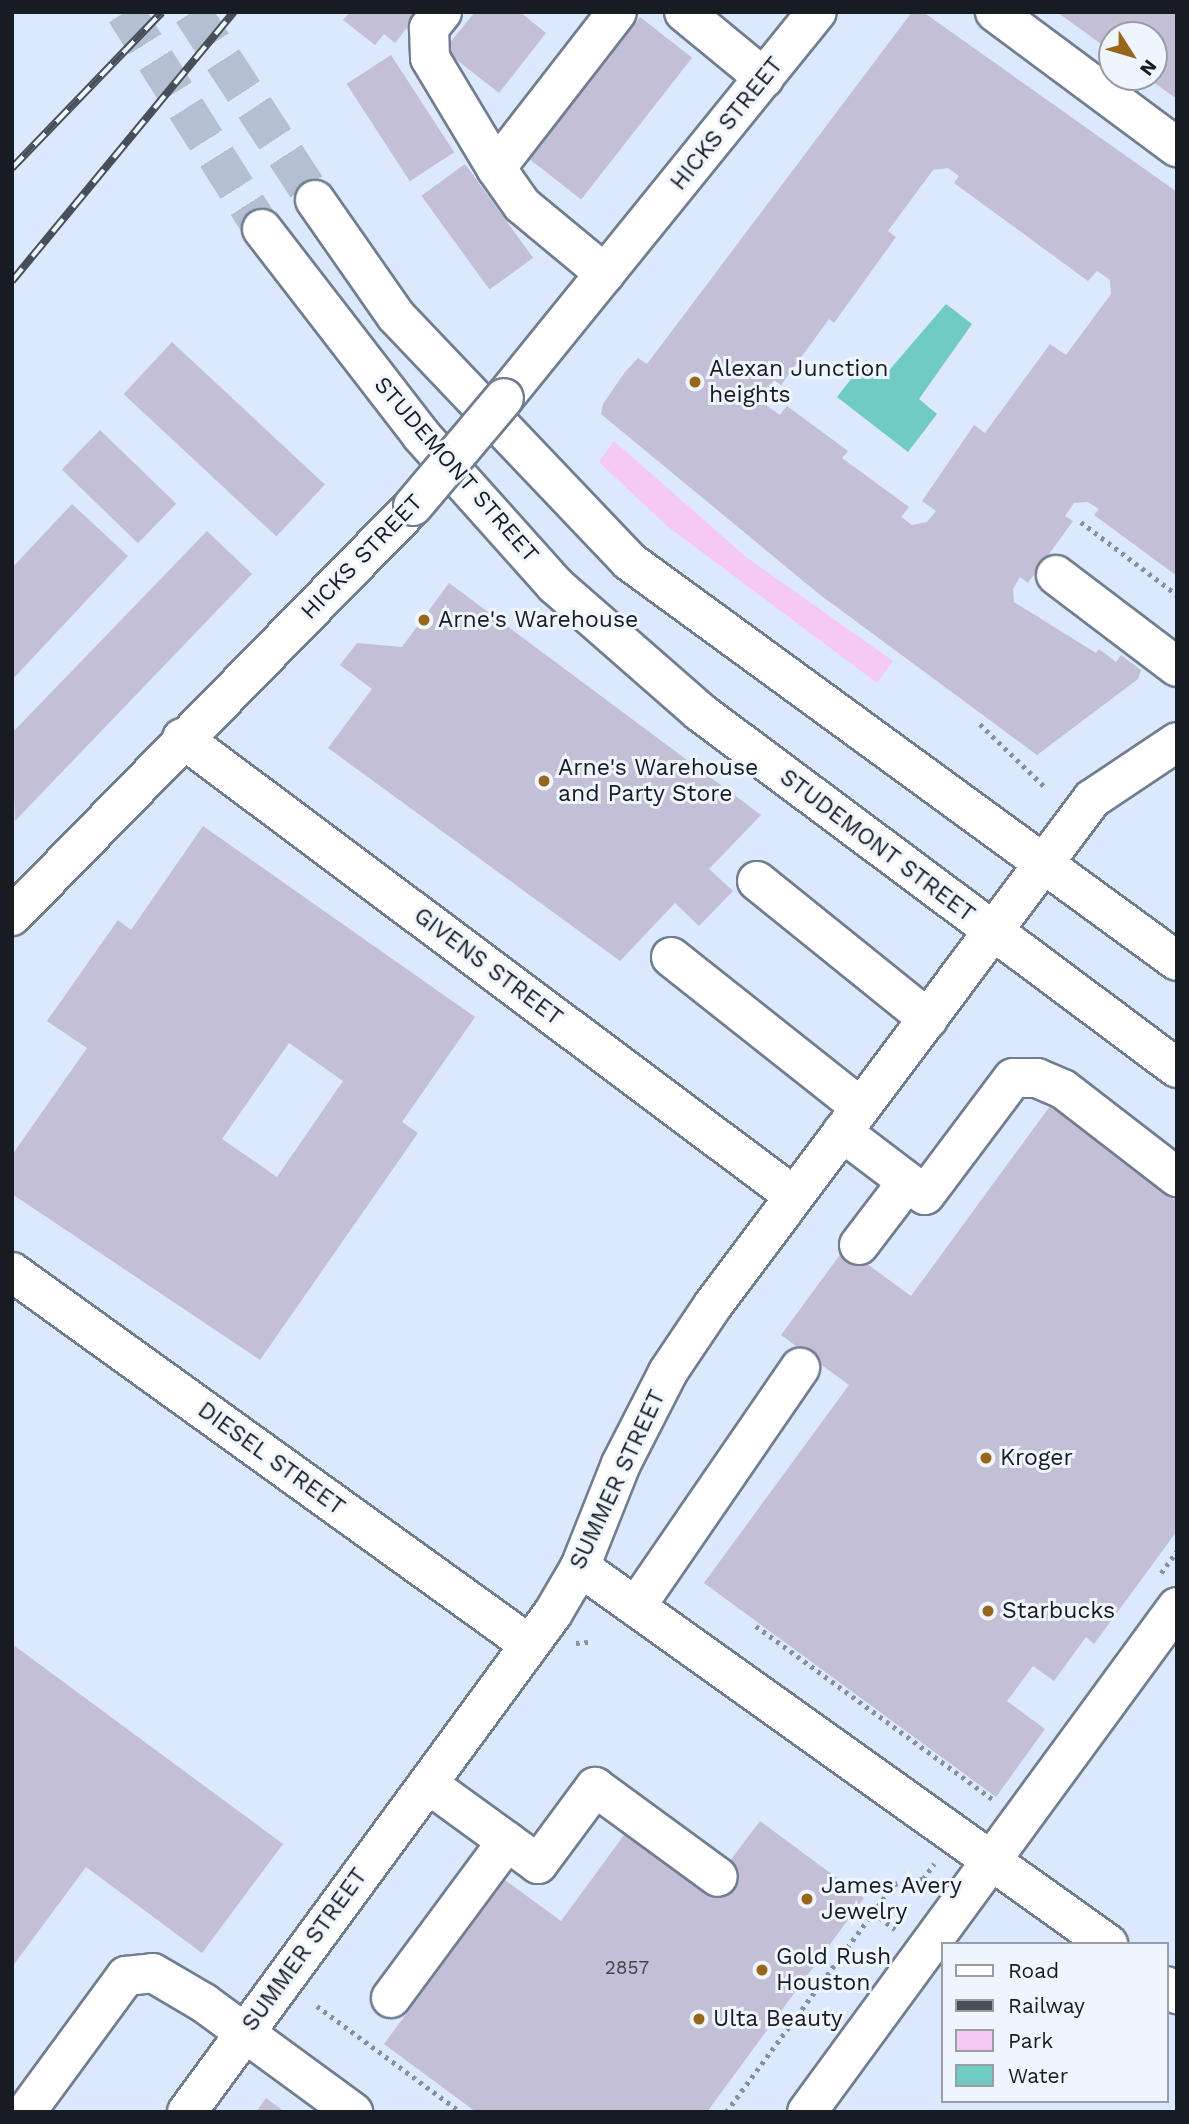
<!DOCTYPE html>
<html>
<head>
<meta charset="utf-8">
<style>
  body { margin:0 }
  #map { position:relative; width:1189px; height:2124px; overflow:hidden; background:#dbe8fd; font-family:"Work Sans",sans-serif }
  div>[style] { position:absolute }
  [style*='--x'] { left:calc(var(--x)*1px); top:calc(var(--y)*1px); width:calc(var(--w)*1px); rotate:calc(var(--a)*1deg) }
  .green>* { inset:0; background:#f6c8f4 }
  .water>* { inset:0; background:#70cbc4 }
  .building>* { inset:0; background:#c3bfd6; transform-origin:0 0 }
  .major-tunnel>* { height:38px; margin-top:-19px; transform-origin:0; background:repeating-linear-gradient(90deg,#b4bfd1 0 38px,transparent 0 57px) }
  .path>* { height:4.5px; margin-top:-2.25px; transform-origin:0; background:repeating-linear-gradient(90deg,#858f9d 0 3.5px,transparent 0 8.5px) }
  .roads { filter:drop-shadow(2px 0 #717e90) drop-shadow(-2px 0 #717e90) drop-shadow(0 2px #717e90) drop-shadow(0 -2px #717e90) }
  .minor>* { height:38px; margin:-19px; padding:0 19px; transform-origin:19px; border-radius:19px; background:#fff }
  .major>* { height:38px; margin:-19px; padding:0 19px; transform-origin:19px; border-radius:19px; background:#fff }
  .rail>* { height:8px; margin-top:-4px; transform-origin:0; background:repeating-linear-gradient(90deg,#eff5fd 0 16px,#484f59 0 32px); box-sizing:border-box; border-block:2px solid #484f59 }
  .bridges { filter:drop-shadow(2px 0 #717e90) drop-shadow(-2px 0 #717e90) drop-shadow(0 2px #717e90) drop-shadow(0 -2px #717e90) }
  .minor-bridge>* { height:38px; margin:-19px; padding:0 19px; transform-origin:19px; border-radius:19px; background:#fff }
  .dots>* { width:19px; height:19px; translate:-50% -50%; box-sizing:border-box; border:4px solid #eff5fd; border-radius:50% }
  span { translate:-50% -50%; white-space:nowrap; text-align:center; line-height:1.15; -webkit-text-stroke:6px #eff5fd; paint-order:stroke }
  .number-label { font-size:19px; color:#424550 }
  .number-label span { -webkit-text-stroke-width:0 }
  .street-label { font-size:23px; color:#171c23 }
  .poi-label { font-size:23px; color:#171c23 }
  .left { translate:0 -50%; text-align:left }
  .frame { position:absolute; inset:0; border:14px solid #171c23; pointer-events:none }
  .legend { position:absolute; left:941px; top:1942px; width:228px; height:161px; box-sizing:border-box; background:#eff5fd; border:2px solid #999ea6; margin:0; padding:9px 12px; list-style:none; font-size:21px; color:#171c23 }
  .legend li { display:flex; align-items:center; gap:14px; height:35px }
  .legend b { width:35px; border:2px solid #999ea6 }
  .north { position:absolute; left:1098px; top:21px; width:70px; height:70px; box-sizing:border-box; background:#eff5fd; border:2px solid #999ea6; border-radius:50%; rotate:127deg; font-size:19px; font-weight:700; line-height:28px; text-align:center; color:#171c23 }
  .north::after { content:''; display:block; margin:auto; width:24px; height:32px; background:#98661a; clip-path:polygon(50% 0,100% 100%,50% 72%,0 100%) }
</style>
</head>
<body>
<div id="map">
  <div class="green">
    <div style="clip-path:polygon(614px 441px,746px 557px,893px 661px,877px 683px,667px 526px,599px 462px)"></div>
  </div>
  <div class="water">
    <div style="clip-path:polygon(946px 304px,972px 324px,919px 399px,937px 414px,908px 452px,837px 397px,866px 360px,886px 374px)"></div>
  </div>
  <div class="building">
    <div style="clip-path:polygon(350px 12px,419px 12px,395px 43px,384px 34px,375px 45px,343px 20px)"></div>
    <div style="clip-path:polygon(475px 12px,520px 12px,546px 33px,499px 93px,444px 50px)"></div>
    <div style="clip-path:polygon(evenodd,912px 12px,923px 12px,1177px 192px,1177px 576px,1094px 515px,1099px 509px,1088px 502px,1074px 503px,1065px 516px,1073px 521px,1028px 583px,1020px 577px,1013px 589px,1014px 602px,1096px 653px,1099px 649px,1116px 662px,1121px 655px,1141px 670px,1138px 679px,1037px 755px,819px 594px,601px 414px,603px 404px,625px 372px,638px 358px,647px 364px,912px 12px,948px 168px,959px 176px,954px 183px,1088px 281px,1097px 271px,1110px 280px,1111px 294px,1066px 355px,1050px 344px,985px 433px,974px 425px,922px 501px,936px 511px,927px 522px,912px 525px,901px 517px,909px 507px,842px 458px,848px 451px,787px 406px,780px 415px,767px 406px,765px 393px,774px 380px,781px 385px,829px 319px,834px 323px,896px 237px,888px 231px,933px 170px,948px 168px)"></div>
    <div style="clip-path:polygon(1057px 12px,1177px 12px,1177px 99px,1146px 77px,1154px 77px,1154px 35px,1112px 35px,1112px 52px)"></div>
    <div style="left:640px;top:17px;width:66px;height:180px;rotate:38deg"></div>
    <div style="left:391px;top:55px;width:116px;height:53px;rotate:57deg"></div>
    <div style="left:465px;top:164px;width:116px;height:54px;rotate:54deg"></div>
    <div style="left:172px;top:342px;width:209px;height:71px;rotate:43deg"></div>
    <div style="left:100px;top:430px;width:106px;height:55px;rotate:44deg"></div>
    <div style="clip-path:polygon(72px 504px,128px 556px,12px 680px,12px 568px)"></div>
    <div style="clip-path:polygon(207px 531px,252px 574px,15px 821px,12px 733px)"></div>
    <div style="clip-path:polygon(449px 583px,761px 815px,709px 869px,733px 891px,699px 926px,675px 903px,620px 961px,328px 748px,372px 689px,340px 665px,357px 643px,402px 647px)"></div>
    <div style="clip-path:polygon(evenodd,203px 826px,475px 1017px,402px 1122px,418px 1133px,260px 1360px,12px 1194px,12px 1155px,87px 1048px,47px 1021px,118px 920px,131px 930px,203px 826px,289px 1043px,343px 1081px,277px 1177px,222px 1139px,289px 1043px)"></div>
    <div style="clip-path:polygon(1053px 1102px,1177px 1193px,1177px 1531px,1094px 1644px,1086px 1637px,1054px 1681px,1033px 1666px,1007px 1701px,1045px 1729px,996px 1797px,704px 1583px,849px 1385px,781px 1335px,845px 1248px,911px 1296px)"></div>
    <div style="clip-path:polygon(12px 1644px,283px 1844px,202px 1953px,86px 1867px,12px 1967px)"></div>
    <div style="clip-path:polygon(760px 1821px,864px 1898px,707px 2112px,476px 2112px,384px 2044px,505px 1880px,561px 1921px,627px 1831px,708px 1890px)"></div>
    <div style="clip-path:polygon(266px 2098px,285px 2112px,256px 2112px)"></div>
  </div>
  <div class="major-tunnel">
    <div style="--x:125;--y:12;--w:257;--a:57.7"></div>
    <div style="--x:192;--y:12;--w:225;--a:56.8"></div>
  </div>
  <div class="path">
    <div style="--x:1081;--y:522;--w:121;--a:37.2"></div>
    <div style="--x:980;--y:724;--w:89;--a:44.1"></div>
    <div style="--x:1161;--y:1573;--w:27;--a:-54"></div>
    <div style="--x:756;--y:1626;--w:293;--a:36.2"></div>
    <div style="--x:576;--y:1643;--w:12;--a:-5"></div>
    <div style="--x:873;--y:1912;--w:28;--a:38"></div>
    <div style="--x:317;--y:2006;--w:179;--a:36.4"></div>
    <div style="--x:726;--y:2112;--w:283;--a:-53.6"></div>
    <div style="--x:894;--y:1884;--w:29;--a:-10"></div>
    <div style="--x:923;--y:1879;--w:19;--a:-54"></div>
  </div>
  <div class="roads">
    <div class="minor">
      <div style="--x:442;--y:12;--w:21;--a:129"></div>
      <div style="--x:429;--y:28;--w:30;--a:88"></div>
      <div style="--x:430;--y:58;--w:128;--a:59"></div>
      <div style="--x:496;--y:168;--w:45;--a:54.9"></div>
      <div style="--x:522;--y:205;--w:108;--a:39.7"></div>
      <div style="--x:684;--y:12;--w:104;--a:39.5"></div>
      <div style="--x:995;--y:12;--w:227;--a:36.6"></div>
      <div style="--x:496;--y:168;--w:197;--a:-52.2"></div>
      <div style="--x:504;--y:398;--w:497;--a:-51"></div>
      <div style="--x:1056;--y:575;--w:152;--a:37.2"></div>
      <div style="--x:182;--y:738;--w:764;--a:36.81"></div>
      <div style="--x:757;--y:881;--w:220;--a:38.9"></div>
      <div style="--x:12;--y:916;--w:573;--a:-45.64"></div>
      <div style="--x:671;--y:957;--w:241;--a:38.4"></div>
      <div style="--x:842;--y:1132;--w:104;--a:37.2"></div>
      <div style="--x:925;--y:1195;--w:146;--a:-53.1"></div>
      <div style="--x:1013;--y:1078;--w:24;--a:0"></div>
      <div style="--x:1037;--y:1078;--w:28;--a:23"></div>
      <div style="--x:1063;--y:1089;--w:144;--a:37.7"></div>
      <div style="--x:859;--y:1245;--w:79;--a:-52.7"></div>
      <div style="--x:12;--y:1272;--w:638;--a:35.76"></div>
      <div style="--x:580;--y:1567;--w:649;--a:35.53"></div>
      <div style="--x:637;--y:1605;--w:288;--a:-55.5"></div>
      <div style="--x:428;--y:1784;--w:136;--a:36"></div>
      <div style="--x:538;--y:1864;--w:96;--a:-53.5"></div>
      <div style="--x:595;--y:1787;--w:152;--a:36.2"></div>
      <div style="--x:1166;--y:1986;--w:14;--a:36"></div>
      <div style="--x:391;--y:1998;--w:195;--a:-53.5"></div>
      <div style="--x:26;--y:2112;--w:169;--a:-53.7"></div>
      <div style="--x:126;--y:1976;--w:27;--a:-6"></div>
      <div style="--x:153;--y:1973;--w:59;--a:30.5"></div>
      <div style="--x:204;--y:2003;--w:185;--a:36.2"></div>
      <div style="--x:187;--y:2112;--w:619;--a:-53.74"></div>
      <div style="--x:553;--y:1613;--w:53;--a:-59.6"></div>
      <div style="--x:580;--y:1567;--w:111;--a:-68.3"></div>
      <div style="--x:621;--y:1464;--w:103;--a:-62.9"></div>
      <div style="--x:668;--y:1372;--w:81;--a:-56.1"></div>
      <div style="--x:713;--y:1305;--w:632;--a:-53.17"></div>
      <div style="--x:1092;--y:799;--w:102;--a:-33.8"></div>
      <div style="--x:807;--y:2112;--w:626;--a:-53.77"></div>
    </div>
    <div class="major">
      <div style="--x:315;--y:200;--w:141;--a:55.1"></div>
      <div style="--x:396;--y:316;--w:338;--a:46.4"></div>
      <div style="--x:629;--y:561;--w:678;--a:36.13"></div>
      <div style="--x:262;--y:229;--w:260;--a:52.3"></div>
      <div style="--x:421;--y:435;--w:201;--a:48.2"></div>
      <div style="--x:555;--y:585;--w:193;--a:41.2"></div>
      <div style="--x:700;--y:712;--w:595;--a:36.74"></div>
    </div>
  </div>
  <div class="rail">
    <div style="--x:12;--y:168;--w:216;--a:-46.1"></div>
    <div style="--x:12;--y:281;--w:349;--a:-50.5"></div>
  </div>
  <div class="bridges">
    <div class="minor-bridge">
      <div style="--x:413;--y:506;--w:141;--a:-49.9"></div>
    </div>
  </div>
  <div class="dots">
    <div style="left:695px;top:382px;background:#98661a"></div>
    <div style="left:424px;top:620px;background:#98661a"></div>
    <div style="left:544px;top:781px;background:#98661a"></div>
    <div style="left:986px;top:1458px;background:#98661a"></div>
    <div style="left:988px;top:1611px;background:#98661a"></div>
    <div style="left:807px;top:1899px;background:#98661a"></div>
    <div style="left:762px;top:1970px;background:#98661a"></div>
    <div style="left:699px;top:2019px;background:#98661a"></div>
  </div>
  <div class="number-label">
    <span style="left:627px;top:1968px">2857</span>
  </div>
  <div class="street-label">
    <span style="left:727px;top:124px;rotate:-51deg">HICKS STREET</span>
    <span style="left:456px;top:470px;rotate:49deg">STUDEMONT STREET</span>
    <span style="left:362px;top:557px;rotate:-46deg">HICKS STREET</span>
    <span style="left:877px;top:846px;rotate:37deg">STUDEMONT STREET</span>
    <span style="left:488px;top:967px;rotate:37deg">GIVENS STREET</span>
    <span style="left:271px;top:1459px;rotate:36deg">DIESEL STREET</span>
    <span style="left:618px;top:1480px;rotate:-65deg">SUMMER STREET</span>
    <span style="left:305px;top:1950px;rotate:-54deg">SUMMER STREET</span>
  </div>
  <div class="poi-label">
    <span class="left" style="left:709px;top:382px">Alexan Junction<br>heights</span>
    <span class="left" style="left:438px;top:620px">Arne's Warehouse</span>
    <span class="left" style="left:558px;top:781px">Arne's Warehouse<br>and Party Store</span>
    <span class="left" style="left:1000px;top:1458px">Kroger</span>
    <span class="left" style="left:1002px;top:1611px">Starbucks</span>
    <span class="left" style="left:821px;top:1899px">James Avery<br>Jewelry</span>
    <span class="left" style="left:776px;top:1970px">Gold Rush<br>Houston</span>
    <span class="left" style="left:713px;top:2019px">Ulta Beauty</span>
  </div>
  <div class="frame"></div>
  <ul class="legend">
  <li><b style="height:9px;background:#fff"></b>Road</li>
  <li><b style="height:9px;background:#484f59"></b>Railway</li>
  <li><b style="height:19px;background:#f6c8f4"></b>Park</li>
  <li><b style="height:19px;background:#70cbc4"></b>Water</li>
  </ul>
  <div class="north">N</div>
</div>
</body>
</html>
